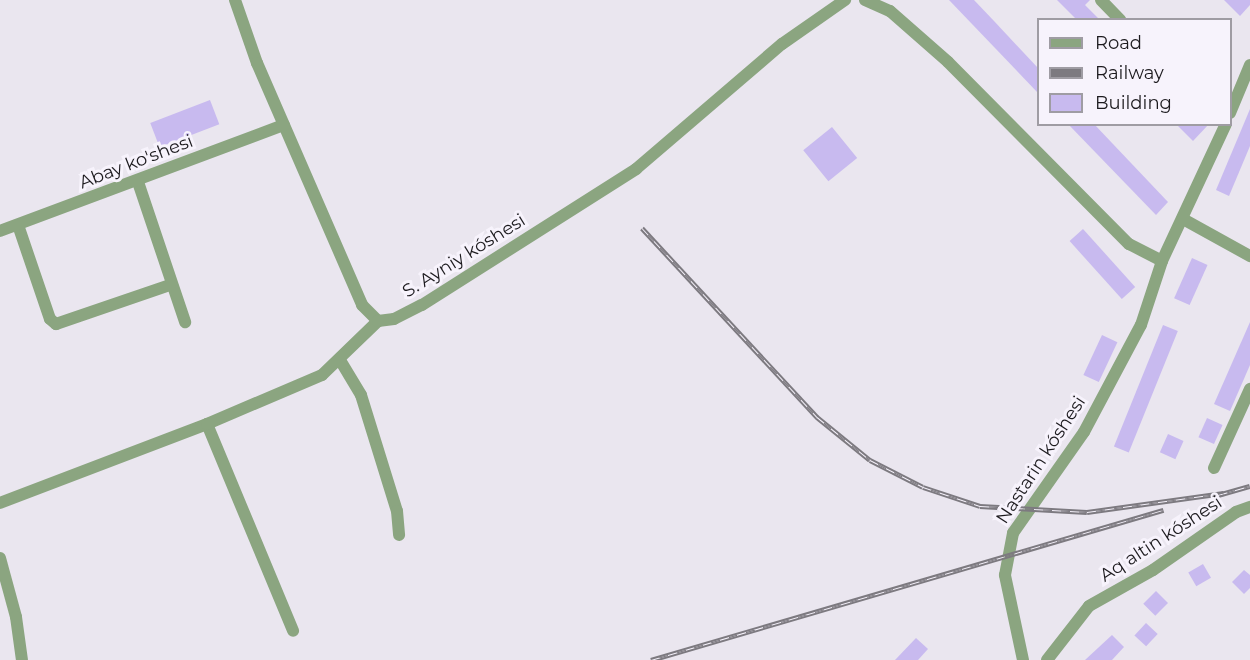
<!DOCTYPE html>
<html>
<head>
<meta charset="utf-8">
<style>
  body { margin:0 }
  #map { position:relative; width:1250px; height:660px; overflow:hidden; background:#eae6ef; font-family:Montserrat,sans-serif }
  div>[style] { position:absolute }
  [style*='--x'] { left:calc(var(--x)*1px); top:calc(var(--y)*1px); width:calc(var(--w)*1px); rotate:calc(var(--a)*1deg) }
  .building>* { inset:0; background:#c8baef; transform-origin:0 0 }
  .street>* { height:12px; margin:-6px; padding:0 6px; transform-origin:6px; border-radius:6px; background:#8ba580 }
  .rail>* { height:5px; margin-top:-2.5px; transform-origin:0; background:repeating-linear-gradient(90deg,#f7f3fc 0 9px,#7d7a80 0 18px); box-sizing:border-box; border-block:2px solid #7d7a80 }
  span { translate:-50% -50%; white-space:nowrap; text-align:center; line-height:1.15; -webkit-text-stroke:6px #f7f3fc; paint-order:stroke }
  .street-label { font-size:18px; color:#1c1a1e }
  .legend { position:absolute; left:1037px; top:18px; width:195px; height:108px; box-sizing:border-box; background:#f7f3fc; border:2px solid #9f9ca3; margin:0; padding:8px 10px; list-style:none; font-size:18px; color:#1c1a1e }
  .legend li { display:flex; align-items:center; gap:12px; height:30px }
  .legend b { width:30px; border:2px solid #9f9ca3 }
</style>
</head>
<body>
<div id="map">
  <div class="building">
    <div style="clip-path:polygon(949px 0,974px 0,994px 21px,1038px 68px,1038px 93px)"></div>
    <div style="clip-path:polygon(1057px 0,1090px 0,1085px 5px,1100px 20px,1077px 20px)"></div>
    <div style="clip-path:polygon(1224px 0,1250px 0,1250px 5px,1240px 16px)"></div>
    <div style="left:210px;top:100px;width:26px;height:64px;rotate:69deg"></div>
    <div style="clip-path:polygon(1250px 109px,1250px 146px,1229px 196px,1216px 190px)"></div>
    <div style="clip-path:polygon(1068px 124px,1094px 124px,1168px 202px,1156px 215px)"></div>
    <div style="clip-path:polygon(1176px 124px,1209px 124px,1193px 141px)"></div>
    <div style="left:832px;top:127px;width:40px;height:37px;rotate:51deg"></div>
    <div style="left:1083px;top:229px;width:78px;height:18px;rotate:48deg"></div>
    <div style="left:1192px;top:258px;width:17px;height:44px;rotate:24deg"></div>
    <div style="clip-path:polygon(1250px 322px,1250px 365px,1230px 411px,1214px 404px)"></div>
    <div style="left:1163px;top:325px;width:16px;height:131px;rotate:22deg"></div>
    <div style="left:1102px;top:335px;width:17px;height:44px;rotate:25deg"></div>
    <div style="left:1207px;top:418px;width:17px;height:21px;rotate:24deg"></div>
    <div style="left:1168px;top:434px;width:17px;height:20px;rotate:24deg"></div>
    <div style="left:1203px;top:564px;width:16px;height:17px;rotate:60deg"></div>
    <div style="clip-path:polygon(1244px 570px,1250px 575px,1250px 588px,1244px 594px,1232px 582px)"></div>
    <div style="left:1156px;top:591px;width:17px;height:18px;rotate:45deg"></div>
    <div style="left:1146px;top:623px;width:16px;height:17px;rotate:43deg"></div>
    <div style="clip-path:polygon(1112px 635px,1124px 647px,1112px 660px,1085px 660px)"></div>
    <div style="clip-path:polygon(916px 638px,928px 649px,918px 660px,895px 660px)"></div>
  </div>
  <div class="street">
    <div style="--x:235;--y:0;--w:67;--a:70.8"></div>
    <div style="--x:257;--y:63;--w:264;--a:66.5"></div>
    <div style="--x:362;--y:305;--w:23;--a:45"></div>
    <div style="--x:865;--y:0;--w:27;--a:24"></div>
    <div style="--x:890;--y:11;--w:77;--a:41.3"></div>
    <div style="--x:948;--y:62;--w:257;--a:45.2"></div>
    <div style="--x:1129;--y:244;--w:37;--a:27"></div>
    <div style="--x:1101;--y:0;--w:28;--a:46"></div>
    <div style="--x:1230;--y:113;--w:52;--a:-67.4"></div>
    <div style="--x:138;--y:182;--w:148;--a:71.4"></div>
    <div style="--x:1183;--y:219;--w:77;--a:28.9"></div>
    <div style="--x:18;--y:225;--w:99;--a:71.2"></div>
    <div style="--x:50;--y:319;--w:8;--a:40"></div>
    <div style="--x:56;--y:324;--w:120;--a:-18.9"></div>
    <div style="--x:0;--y:231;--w:303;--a:-20.5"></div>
    <div style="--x:340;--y:360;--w:41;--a:59"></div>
    <div style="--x:361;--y:395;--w:121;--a:72.8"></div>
    <div style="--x:397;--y:511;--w:24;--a:85"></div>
    <div style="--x:207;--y:424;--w:224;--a:67.4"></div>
    <div style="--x:1214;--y:468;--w:87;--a:-65.5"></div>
    <div style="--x:0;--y:503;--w:222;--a:-20.9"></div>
    <div style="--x:207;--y:424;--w:125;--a:-23.1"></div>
    <div style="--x:322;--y:375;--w:78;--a:-44"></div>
    <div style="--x:378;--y:321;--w:16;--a:-7"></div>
    <div style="--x:394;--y:319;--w:31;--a:-27"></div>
    <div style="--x:422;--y:305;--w:254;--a:-32.4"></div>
    <div style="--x:636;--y:169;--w:192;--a:-40.6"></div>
    <div style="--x:782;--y:44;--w:77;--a:-34.9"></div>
    <div style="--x:0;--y:558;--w:61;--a:74.8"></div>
    <div style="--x:16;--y:617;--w:43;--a:82.1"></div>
    <div style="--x:1023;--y:660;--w:87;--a:-102"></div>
    <div style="--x:1005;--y:575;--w:43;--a:-79.2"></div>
    <div style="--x:1013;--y:533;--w:123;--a:-54.9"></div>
    <div style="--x:1084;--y:432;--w:121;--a:-62"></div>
    <div style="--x:1141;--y:325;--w:67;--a:-71.8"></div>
    <div style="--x:1162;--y:261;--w:151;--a:-65"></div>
    <div style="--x:1047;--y:660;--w:68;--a:-52.1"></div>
    <div style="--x:1089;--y:606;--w:73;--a:-29.4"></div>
    <div style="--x:1153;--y:570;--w:101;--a:-34.9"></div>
    <div style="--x:1236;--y:512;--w:15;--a:-20"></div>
  </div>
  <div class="rail">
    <div style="--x:642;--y:228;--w:258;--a:47.2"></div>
    <div style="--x:817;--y:417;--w:68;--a:39.1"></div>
    <div style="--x:870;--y:460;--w:59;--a:27"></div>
    <div style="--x:923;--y:487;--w:60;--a:18.4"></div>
    <div style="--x:980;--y:506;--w:107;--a:3.2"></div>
    <div style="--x:1087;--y:512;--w:138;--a:-7.9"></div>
    <div style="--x:1218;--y:495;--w:33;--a:-16"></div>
    <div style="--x:651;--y:660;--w:534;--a:-16.33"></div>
  </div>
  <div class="street-label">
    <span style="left:136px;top:162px;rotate:-21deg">Abay ko'shesi</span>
    <span style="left:464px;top:256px;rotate:-32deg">S. Ayniy kóshesi</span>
    <span style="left:1041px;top:460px;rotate:-57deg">Nastarin kóshesi</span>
    <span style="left:1161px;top:539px;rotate:-33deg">Aq altin kóshesi</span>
  </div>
  <ul class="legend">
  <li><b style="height:8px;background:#8ba580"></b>Road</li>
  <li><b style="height:8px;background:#7d7a80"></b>Railway</li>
  <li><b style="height:16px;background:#c8baef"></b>Building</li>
  </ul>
</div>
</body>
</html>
